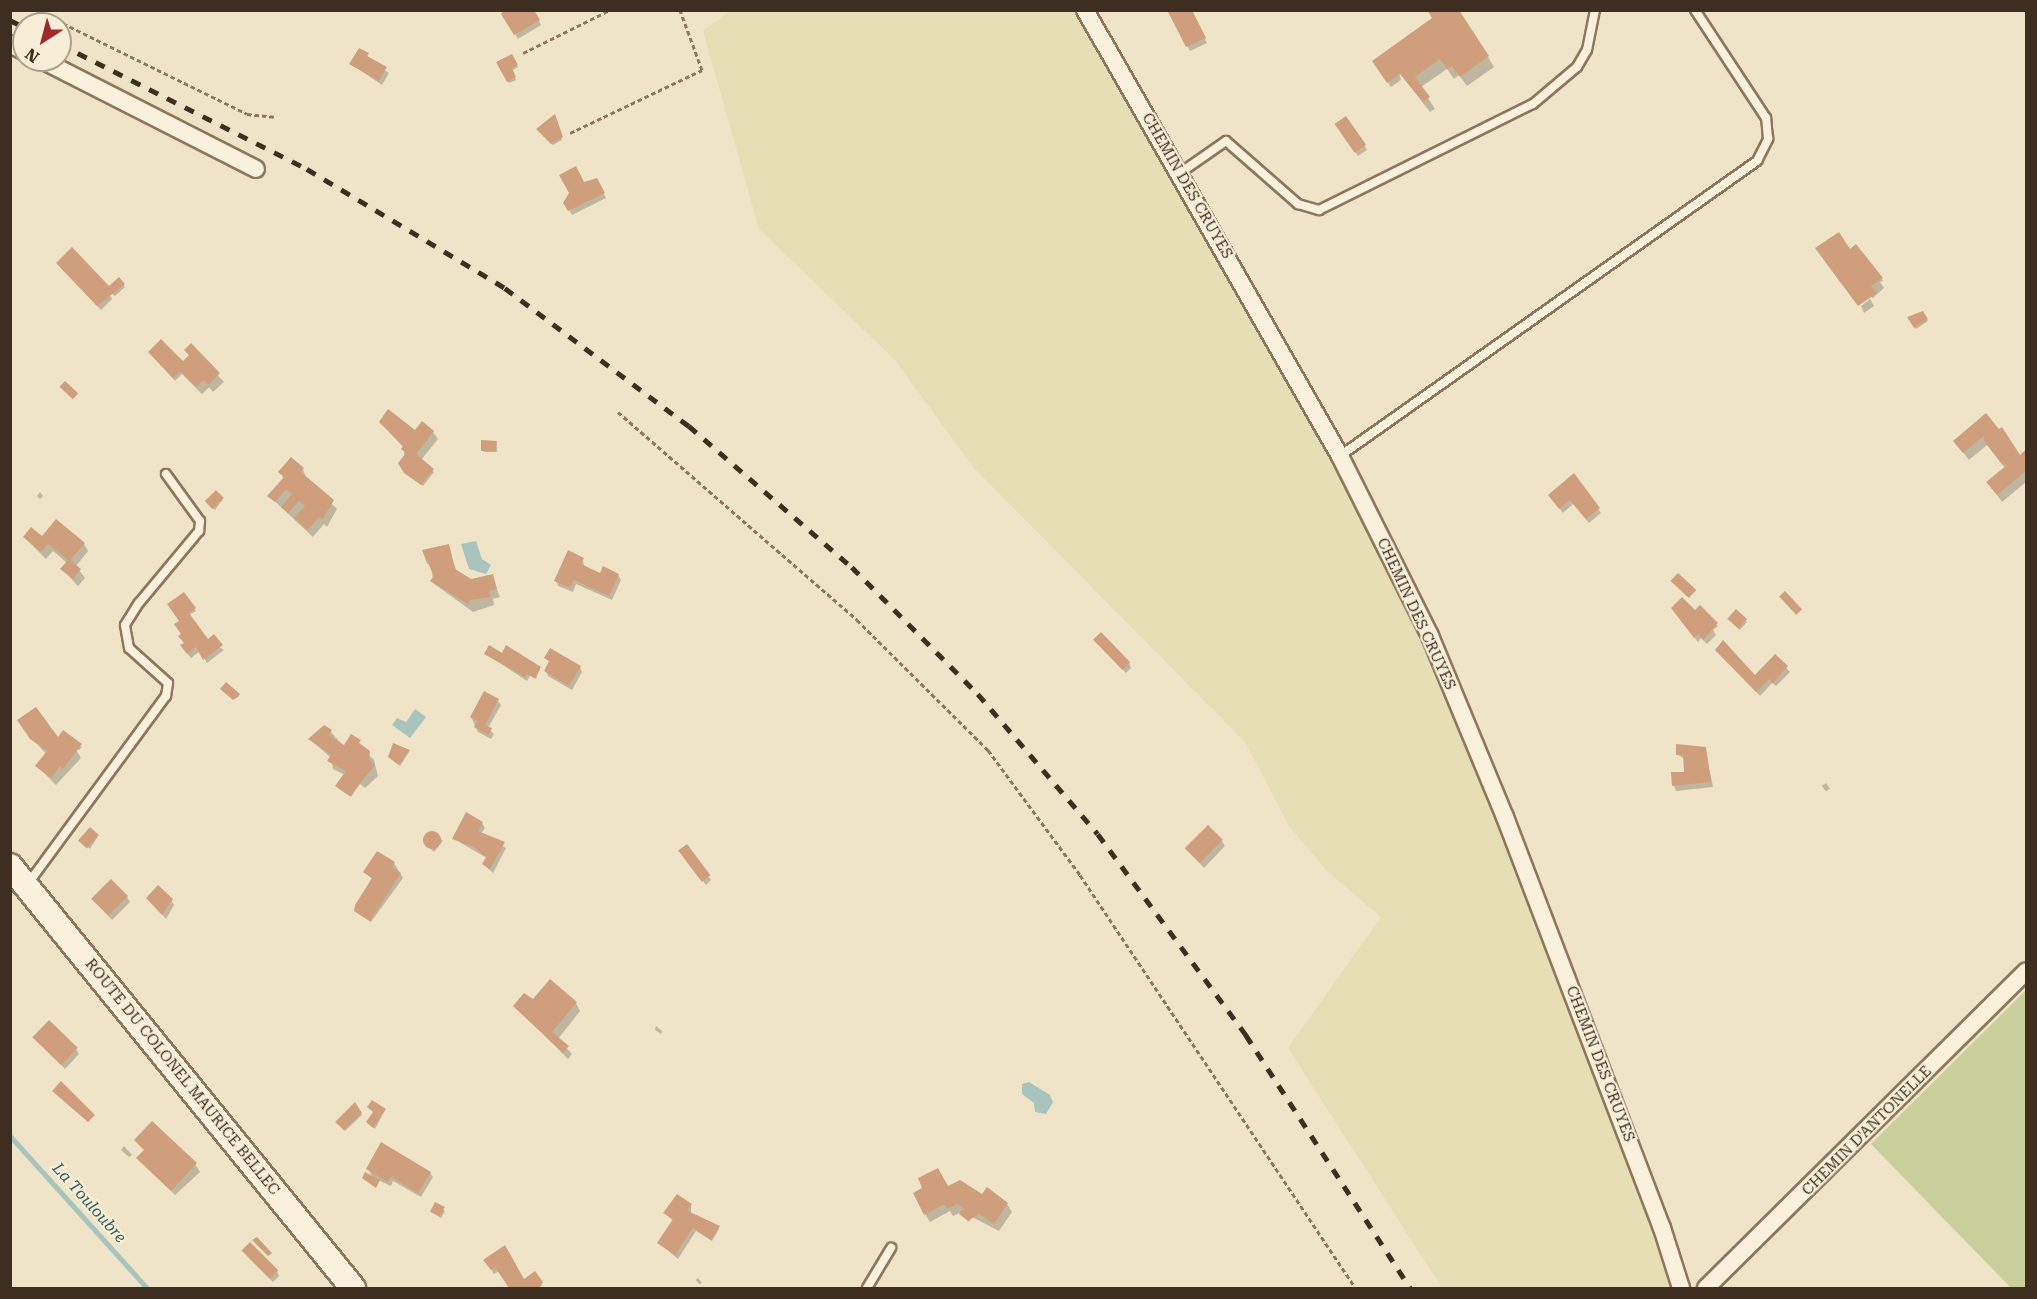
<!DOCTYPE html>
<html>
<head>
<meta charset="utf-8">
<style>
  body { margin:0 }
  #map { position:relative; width:2037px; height:1299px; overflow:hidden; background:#f0e4c8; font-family:"Roboto Serif",serif }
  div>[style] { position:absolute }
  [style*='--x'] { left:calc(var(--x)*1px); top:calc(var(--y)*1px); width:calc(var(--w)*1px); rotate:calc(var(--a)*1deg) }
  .farmland>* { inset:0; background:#e6deb5 }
  .green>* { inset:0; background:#c9cf9b }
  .water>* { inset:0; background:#a9c4bc }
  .shadow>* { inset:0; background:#0003; transform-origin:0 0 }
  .stream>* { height:5px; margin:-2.5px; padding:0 2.5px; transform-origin:2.5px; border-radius:2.5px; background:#a9c4bc }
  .building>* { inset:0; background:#cf9f7d; transform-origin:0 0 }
  .round { border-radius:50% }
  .path>* { height:3px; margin-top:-1.5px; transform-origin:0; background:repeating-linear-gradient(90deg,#8d765c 0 4.5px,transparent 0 7.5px) }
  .roads { filter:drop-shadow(2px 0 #8d765c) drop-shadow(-2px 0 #8d765c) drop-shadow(0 2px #8d765c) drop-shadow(0 -2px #8d765c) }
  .service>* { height:8px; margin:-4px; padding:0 4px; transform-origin:4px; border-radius:4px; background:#faf1dc }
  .minor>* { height:16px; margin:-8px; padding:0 8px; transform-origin:8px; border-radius:8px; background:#faf1dc }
  .secondary>* { height:24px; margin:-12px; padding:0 12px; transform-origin:12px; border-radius:12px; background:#faf1dc }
  .rail>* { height:4.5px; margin-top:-2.25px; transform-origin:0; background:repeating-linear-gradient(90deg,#3d2e20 0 10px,transparent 0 20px) }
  span { translate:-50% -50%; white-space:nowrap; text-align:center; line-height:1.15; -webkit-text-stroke:4.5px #f7eed8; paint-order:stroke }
  .street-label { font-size:15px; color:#3d2e20 }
  .water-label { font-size:16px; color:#2f5d5a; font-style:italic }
  .frame { position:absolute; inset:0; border:12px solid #3d2e20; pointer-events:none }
  .north { position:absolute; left:12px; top:12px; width:60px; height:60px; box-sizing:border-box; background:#f7eed8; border:2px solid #ada18e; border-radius:50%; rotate:216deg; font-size:16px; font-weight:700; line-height:24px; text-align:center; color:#3d2e20 }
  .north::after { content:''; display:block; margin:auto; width:21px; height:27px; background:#9e2a2b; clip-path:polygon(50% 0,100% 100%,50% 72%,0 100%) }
</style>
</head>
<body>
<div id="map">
  <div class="farmland">
    <div style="clip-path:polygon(730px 11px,1084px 11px,1340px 456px,1481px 757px,1681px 1288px,1442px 1288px,1288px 1048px,1381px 917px,1327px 871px,1289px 826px,1245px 742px,973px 467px,895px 360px,759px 229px,703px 31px)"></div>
  </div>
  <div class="green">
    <div style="clip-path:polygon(2026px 990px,2026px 1288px,2011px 1288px,1871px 1144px)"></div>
  </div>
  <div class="water">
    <div style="clip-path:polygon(476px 541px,482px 559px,491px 565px,486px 574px,469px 569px,461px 544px)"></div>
    <div style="clip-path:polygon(415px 709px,426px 717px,410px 738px,392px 725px,397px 718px,406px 722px)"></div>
    <div style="clip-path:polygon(1029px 1082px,1050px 1095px,1053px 1102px,1046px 1114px,1035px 1112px,1034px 1103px,1022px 1094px,1022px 1084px)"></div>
  </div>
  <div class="shadow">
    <div style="clip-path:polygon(533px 10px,541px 25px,518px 39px,515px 34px)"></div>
    <div style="clip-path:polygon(1168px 10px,1190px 10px,1207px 43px,1190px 51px)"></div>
    <div style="clip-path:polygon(368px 54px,367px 58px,389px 73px,382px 85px,351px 64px)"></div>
    <div style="clip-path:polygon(512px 56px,518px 67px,511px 71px,516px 80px,509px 83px,499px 63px)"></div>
    <div style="clip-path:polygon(1488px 57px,1494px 67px,1467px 86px,1459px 75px,1454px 79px,1447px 69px,1421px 87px,1435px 109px,1430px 112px,1399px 72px,1401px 80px,1391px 87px,1374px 62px)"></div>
    <div style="clip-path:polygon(554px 116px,562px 140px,553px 145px,539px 131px)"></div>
    <div style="clip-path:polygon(1340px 129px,1364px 145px,1367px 150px,1358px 156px)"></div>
    <div style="clip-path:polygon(596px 180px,606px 198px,572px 215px,565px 203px,584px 184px)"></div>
    <div style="clip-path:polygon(1850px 251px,1875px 268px,1883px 281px,1880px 282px,1884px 288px,1873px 298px,1840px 282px,1829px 266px)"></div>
    <div style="clip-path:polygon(61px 268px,108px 287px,119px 279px,125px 287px,115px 296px,107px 290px,112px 299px,101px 310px)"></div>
    <div style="clip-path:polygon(1870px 299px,1874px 306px,1864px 313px,1861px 306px)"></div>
    <div style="clip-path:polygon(1922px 313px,1928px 321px,1916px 329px,1909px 318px)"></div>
    <div style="clip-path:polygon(191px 345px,224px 382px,213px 392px,209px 387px,202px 394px,182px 374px,175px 381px,150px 353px,183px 363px,190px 357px,186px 351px)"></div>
    <div style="clip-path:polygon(1986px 415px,2020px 457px,2026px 451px,2026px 482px,2002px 502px,1988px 482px,2005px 468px,1987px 445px,1969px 460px,1955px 441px)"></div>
    <div style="clip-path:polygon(380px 422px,415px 432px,433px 432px,438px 439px,421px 460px,434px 472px,423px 486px,404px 471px,404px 448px)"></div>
    <div style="clip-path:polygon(496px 442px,497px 452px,484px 452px,483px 450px)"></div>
    <div style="clip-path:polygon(303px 469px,306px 478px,337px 509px,327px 527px,324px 524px,313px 537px,269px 496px,284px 479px,280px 472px)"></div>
    <div style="clip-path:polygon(1574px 475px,1601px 513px,1589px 523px,1573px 504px,1563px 513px,1553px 500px)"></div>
    <div style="clip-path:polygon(40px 492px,43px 496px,40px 499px,37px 496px)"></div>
    <div style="clip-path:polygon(223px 499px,215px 510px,208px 504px)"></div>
    <div style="clip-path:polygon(24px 537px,84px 544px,88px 551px,76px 566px,85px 578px,78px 586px,62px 569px,67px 563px,53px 551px,46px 559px)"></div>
    <div style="clip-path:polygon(448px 546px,457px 572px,471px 581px,494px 582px,500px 597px,493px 599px,494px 605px,473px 612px,433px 583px,431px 563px,427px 564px,423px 552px)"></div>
    <div style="clip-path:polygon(583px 559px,584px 567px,601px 575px,618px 575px,621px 580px,612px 600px,576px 584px,573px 592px,558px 586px,556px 581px)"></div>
    <div style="clip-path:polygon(183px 594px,196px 611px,187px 616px,208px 641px,224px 650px,207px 663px,200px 651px,191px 658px,185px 651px,180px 622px)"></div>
    <div style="clip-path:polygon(1736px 611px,1747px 622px,1740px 630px,1730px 621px)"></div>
    <div style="clip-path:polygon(1695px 612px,1718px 626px,1713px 630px,1716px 635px,1707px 644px,1701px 638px,1698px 642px,1676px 613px)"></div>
    <div style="clip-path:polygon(1095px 640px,1129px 663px,1131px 668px,1126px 673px)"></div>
    <div style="clip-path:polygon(507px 647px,540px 668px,536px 679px,530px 676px,527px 681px,486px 654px,503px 655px)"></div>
    <div style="clip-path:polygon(1775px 656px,1790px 672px,1776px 686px,1772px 683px,1760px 696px,1751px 686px)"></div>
    <div style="clip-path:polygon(545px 658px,580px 667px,582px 672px,572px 690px,548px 676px,546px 671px,551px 662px)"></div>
    <div style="clip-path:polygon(498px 701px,501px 705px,488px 728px,494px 734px,491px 739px,478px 732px,471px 717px)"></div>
    <div style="clip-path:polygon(23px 728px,82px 747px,79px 750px,75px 748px,81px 758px,56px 785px,37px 766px,46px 754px)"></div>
    <div style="clip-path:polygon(331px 732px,344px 747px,351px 736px,374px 760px,378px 776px,365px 788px,360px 784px,351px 797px,338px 788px,345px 775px,333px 769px,331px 758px,310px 739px)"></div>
    <div style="clip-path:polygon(1705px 748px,1713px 787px,1676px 791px,1674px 786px,1685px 773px,1685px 759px,1678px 755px)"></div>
    <div style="clip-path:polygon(409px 752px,400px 766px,391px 759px)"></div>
    <div style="left:1826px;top:783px;width:7px;height:5px;rotate:56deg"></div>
    <div style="clip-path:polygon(482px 823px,485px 828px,481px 834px,506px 848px,493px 873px,483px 864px,487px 858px,454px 839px)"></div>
    <div style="clip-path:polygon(432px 831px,443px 841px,434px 852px,424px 842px)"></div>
    <div style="clip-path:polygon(98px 836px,90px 849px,82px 843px)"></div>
    <div style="clip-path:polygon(1222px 841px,1225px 846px,1204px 868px,1187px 849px)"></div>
    <div style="clip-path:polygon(378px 853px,394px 863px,403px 878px,371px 922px,357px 913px,373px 880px,365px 872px)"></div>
    <div style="clip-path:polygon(683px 856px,708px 876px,711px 880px,706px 885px)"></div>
    <div style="clip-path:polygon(127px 897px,130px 902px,112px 920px,93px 899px)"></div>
    <div style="clip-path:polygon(148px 898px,171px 900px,174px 905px,166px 919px)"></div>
    <div style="clip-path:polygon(533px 1002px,576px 1003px,580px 1011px,558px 1039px,572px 1054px,568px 1059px,515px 1006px)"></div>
    <div style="clip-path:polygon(656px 1026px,662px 1031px,661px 1034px,655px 1030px)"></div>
    <div style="clip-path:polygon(35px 1038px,76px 1049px,79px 1054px,65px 1069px)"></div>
    <div style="clip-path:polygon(354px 1105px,362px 1115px,345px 1131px,338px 1124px)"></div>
    <div style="clip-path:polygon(385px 1110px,375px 1129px,369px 1124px,367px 1122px)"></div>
    <div style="clip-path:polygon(124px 1146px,132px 1155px,129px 1157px,121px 1150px)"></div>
    <div style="clip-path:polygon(138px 1158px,195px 1164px,200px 1172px,175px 1195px)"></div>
    <div style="clip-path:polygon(368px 1169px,430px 1173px,433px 1177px,421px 1197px,393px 1181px,391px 1186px,373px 1178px)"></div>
    <div style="clip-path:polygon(948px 1187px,1007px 1204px,1012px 1212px,999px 1231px,972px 1217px,969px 1222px,960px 1213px,953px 1216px,950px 1211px,930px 1222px,925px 1214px)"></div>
    <div style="clip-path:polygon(436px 1204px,445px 1211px,441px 1218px,432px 1212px)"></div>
    <div style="clip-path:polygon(691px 1205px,691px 1214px,719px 1229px,712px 1241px,696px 1231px,678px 1259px,659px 1243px,673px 1221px,665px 1213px)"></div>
    <div style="clip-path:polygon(247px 1256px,277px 1271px,279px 1276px,273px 1282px)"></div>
    <div style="clip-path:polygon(485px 1260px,524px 1281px,535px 1273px,542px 1285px,537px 1288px,509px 1288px,499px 1271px,494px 1274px)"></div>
    <div style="left:698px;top:1278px;width:6px;height:3px;rotate:51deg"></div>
  </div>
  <div class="stream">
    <div style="--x:10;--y:1136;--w:205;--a:48"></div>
  </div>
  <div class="building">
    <div style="clip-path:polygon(534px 10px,540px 20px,514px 35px,501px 14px,504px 10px)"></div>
    <div style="clip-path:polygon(1167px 10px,1192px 10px,1206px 38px,1186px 47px)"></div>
    <div style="clip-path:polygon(1427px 10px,1459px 10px,1489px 56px,1460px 77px,1452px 66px,1447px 69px,1440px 59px,1415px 77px,1430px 97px,1423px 102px,1400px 74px,1387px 83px,1372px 61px,1432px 18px)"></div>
    <div style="clip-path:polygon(359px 48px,369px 53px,367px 56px,387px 67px,379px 81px,349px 64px)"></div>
    <div style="clip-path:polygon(512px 54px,518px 65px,512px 68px,516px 77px,507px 82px,496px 62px)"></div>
    <div style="clip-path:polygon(555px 114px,563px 137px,551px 144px,536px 129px)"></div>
    <div style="left:1346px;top:116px;width:35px;height:14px;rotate:55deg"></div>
    <div style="clip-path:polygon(576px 166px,584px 182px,597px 178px,605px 193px,568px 211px,563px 203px,569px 193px,559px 175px)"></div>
    <div style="clip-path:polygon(1839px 232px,1850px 249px,1856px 244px,1883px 278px,1871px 286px,1877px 293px,1858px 306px,1815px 248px)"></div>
    <div style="clip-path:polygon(72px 247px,109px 286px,119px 277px,125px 284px,97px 306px,56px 263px)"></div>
    <div style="clip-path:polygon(1923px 311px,1928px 319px,1914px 328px,1907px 317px)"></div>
    <div style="clip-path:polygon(161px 339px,183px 361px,189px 355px,184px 350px,191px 343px,220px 373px,208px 385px,204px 380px,196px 387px,180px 371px,173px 378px,148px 352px)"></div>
    <div style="left:65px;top:381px;width:18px;height:8px;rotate:43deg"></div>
    <div style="clip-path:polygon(388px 409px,415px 430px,422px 421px,434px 431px,416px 454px,434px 469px,421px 485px,404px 473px,398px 463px,406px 453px,401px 449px,403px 446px,379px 422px)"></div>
    <div style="clip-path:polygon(1986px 413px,1999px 429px,2002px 427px,2020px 455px,2026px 449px,2026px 471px,1997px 495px,1986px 482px,2007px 465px,2002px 464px,1984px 441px,1984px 436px,1963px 453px,1953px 441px)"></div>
    <div style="clip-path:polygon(481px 440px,497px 441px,496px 451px,481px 451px)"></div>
    <div style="clip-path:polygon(291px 457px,304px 468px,301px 472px,334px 500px,322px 520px,319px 517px,308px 530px,294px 518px,305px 506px,299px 501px,288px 513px,281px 507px,292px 494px,286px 489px,275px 502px,267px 496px,284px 477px,278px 472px)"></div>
    <div style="clip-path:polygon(1574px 473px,1600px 508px,1586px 519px,1570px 500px,1559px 509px,1548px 495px)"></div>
    <div style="left:216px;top:490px;width:11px;height:16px;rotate:45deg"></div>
    <div style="clip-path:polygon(56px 519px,85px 543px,70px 560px,81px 569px,73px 579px,60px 569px,68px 560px,48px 544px,41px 552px,23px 537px,31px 527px,42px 536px)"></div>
    <div style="clip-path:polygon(449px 544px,455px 569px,471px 579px,493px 574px,497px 589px,489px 591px,491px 597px,470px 600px,468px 604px,430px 581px,434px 576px,422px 550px)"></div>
    <div style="clip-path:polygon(568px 550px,584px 558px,581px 564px,600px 573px,603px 566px,619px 574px,609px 596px,574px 580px,570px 588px,554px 581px)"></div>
    <div style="left:1678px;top:573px;width:25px;height:11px;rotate:43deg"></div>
    <div style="left:1785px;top:591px;width:25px;height:8px;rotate:47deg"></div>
    <div style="clip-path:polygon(184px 592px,196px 608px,189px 613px,208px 639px,214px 634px,223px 645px,203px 660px,196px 647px,187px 654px,180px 645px,184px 643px,178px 636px,181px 634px,174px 624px,179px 621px,167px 604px)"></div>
    <div style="clip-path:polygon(1682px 597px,1695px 610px,1700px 605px,1718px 623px,1703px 640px,1698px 634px,1694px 638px,1671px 608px)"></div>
    <div style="left:1736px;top:609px;width:15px;height:13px;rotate:42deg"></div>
    <div style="left:1101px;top:632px;width:42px;height:11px;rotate:46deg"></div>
    <div style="clip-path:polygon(1723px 640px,1755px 675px,1775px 654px,1788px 666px,1773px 683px,1769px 679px,1756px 692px,1715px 650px)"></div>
    <div style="clip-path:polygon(489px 645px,502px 653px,506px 645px,541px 667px,535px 678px,527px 674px,525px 677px,484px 654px)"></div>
    <div style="clip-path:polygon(550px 648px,581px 666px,569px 686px,544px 671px,549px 661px,544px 658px)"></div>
    <div style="clip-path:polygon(226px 682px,240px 694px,238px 697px,233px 700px,220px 689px)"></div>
    <div style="clip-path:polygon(484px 691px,499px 699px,485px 725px,492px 728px,488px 735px,474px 727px,477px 721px,470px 717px)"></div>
    <div style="clip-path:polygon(36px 707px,58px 737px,63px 730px,82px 744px,63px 769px,60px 766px,51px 778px,35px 766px,47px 751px,30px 739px,17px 720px)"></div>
    <div style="clip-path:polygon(324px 725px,332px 730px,329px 735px,344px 745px,351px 734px,361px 740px,359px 743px,370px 751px,369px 760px,375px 765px,350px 796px,335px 786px,346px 771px,327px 761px,331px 755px,308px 739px)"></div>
    <div style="clip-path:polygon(393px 743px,410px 750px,399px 765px,388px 757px)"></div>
    <div style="clip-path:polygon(1676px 744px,1706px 747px,1711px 782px,1672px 786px,1671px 772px,1684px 772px,1683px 755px,1676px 755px)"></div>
    <div style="clip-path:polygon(466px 812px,483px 822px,478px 831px,505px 842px,490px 869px,482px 864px,486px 857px,474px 847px,452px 839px)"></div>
    <div style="left:1208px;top:825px;width:21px;height:33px;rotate:45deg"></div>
    <div style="left:90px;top:827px;width:12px;height:18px;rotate:42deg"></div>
    <div class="round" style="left:423px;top:831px;width:18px;height:18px"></div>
    <div style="left:687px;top:844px;width:39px;height:11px;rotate:53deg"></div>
    <div style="clip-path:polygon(377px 851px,395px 862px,392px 867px,401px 873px,370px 921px,354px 911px,355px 905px,372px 878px,363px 872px)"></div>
    <div style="left:111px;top:879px;width:24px;height:28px;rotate:45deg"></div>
    <div style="clip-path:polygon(158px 885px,173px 899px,162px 915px,146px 898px)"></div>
    <div style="clip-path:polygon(550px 979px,577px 1002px,552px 1032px,569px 1046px,563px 1053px,513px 1006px,524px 993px,533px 999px)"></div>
    <div style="left:49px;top:1020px;width:40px;height:24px;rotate:44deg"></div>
    <div style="clip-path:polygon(61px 1081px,95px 1115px,88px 1122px,52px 1091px)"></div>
    <div style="clip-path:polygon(372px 1100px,386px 1109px,373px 1128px,366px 1122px,373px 1112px,367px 1107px)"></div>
    <div style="clip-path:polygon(355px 1102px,362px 1113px,344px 1130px,335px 1122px)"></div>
    <div style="clip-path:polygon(152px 1121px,197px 1163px,171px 1191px,136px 1158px,144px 1150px,134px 1140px)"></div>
    <div style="clip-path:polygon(381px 1142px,431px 1172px,418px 1193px,391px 1177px,388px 1182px,366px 1169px)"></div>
    <div style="clip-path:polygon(938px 1168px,948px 1186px,960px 1180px,982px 1194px,987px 1187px,1008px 1203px,994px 1224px,979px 1214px,968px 1221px,959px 1214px,963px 1208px,957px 1204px,947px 1209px,945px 1204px,924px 1215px,913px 1193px,922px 1188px,918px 1178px)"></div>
    <div style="clip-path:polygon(365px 1172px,380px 1180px,376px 1188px,362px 1178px)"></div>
    <div style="clip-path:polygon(677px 1194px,692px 1204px,688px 1211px,720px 1226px,711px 1240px,693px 1228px,675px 1255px,657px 1243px,673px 1219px,663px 1213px)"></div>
    <div style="left:435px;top:1202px;width:11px;height:11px;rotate:27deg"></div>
    <div style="clip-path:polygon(257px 1237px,272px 1253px,268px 1256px,252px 1240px)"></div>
    <div style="left:250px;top:1242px;width:40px;height:12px;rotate:45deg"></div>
    <div style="clip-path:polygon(505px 1245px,524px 1279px,535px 1271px,543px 1282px,539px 1288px,509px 1288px,495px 1267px,491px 1270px,483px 1260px)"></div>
  </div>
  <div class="path">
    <div style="--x:36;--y:10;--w:235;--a:26.2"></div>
    <div style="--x:247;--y:114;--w:27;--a:6"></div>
    <div style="--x:523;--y:53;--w:97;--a:-26.3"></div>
    <div style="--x:570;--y:133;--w:146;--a:-25.5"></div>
    <div style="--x:702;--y:70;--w:64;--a:-110.1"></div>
    <div style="--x:618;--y:412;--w:317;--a:41"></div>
    <div style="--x:857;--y:620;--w:185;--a:44.8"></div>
    <div style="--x:988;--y:750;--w:155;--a:53.6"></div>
    <div style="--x:1080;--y:875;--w:496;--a:56.3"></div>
  </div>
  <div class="roads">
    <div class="service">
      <div style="--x:1180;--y:173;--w:56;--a:-34.8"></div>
      <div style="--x:1226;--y:141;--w:96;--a:41.2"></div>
      <div style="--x:1298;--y:204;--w:22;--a:16"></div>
      <div style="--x:1319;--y:210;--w:239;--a:-26.4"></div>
      <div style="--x:1533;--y:104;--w:57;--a:-40.1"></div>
      <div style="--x:1577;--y:67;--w:20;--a:-60"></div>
      <div style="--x:1587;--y:50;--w:41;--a:-78.7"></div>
      <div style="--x:1340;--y:456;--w:511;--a:-35.28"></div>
      <div style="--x:1757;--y:161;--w:25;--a:-63"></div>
      <div style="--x:1768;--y:139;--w:21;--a:-95"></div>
      <div style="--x:1766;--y:118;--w:129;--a:-123.3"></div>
      <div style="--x:27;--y:885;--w:235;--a:-53.7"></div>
      <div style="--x:166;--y:696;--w:13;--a:-81"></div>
      <div style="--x:168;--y:683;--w:52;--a:-138.1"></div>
      <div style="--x:129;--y:648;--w:23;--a:-100"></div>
      <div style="--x:125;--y:625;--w:26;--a:-58"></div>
      <div style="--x:139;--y:603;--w:94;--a:-50.2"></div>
      <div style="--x:199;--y:531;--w:10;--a:-84"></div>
      <div style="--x:200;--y:521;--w:58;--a:-125.9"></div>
      <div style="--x:867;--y:1288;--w:47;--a:-59"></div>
    </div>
    <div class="minor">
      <div style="--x:1085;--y:10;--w:514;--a:60.24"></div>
      <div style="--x:1340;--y:456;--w:201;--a:63.4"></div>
      <div style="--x:1430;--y:636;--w:196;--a:67.5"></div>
      <div style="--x:1505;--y:817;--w:440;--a:69.1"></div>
      <div style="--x:1662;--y:1228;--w:63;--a:72.4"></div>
      <div style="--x:10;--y:44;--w:16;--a:27"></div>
      <div style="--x:42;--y:60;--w:240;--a:27"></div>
      <div style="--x:1706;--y:1288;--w:450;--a:-44.7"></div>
    </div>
    <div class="secondary">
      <div style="--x:10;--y:866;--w:544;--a:50.9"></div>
    </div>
  </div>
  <div class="rail">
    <div style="--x:10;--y:20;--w:16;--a:27"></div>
    <div style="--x:60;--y:44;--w:277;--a:26.8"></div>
    <div style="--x:307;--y:169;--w:231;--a:31"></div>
    <div style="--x:505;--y:288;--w:230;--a:36.9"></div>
    <div style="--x:689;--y:426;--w:216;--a:40.9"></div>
    <div style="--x:852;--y:567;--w:179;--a:45.2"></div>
    <div style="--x:978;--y:694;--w:184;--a:49.4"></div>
    <div style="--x:1098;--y:834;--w:250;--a:53.6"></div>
    <div style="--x:1246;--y:1035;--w:302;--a:57"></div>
  </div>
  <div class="street-label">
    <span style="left:1187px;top:186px;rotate:60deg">CHEMIN DES CRUYES</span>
    <span style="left:1416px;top:614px;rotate:65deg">CHEMIN DES CRUYES</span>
    <span style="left:1600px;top:1064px;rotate:69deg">CHEMIN DES CRUYES</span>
    <span style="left:182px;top:1077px;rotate:51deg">ROUTE DU COLONEL MAURICE BELLEC</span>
    <span style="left:1867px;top:1131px;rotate:-45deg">CHEMIN D'ANTONELLE</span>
  </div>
  <div class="water-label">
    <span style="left:89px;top:1203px;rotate:48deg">La Touloubre</span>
  </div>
  <div class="frame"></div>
  <div class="north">N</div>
</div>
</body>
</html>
